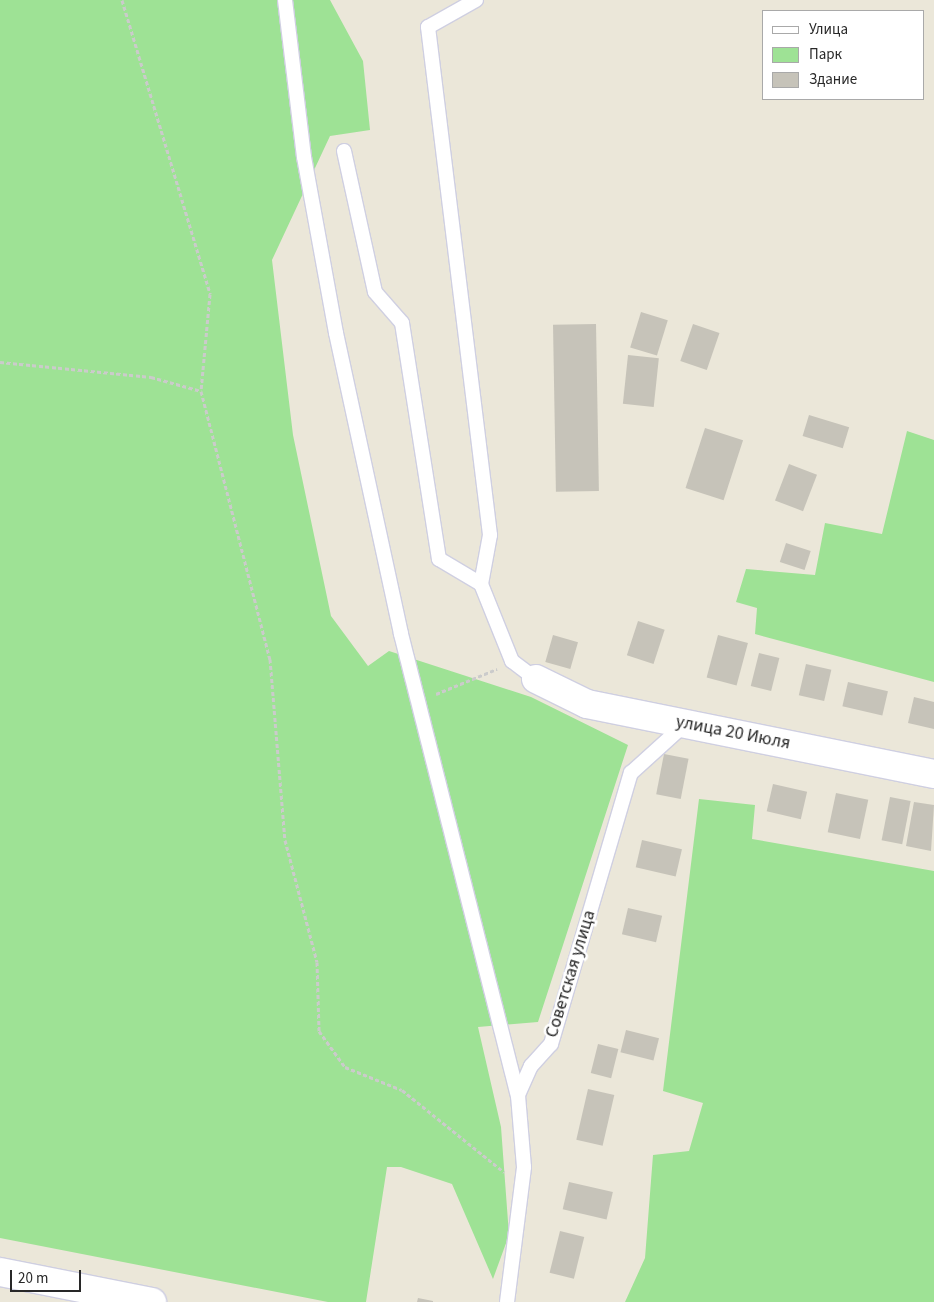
<!DOCTYPE html>
<html>
<head>
<meta charset="utf-8">
<style>
  body { margin:0 }
  #map { position:relative; width:934px; height:1302px; overflow:hidden; background:#ebe7d9; font-family:"Source Sans 3",sans-serif }
  div>[style] { position:absolute }
  [style*='--x'] { left:calc(var(--x)*1px); top:calc(var(--y)*1px); width:calc(var(--w)*1px); rotate:calc(var(--a)*1deg) }
  .green>* { inset:0; background:#9ee295 }
  .building>* { inset:0; background:#c6c3b9; transform-origin:0 0 }
  .path>* { height:3px; margin-top:-1.5px; transform-origin:0; background:repeating-linear-gradient(90deg,#cbcbcb 0 4px,transparent 0 6.5px) }
  .roads { filter:drop-shadow(1px 0 #cfcfe1) drop-shadow(-1px 0 #cfcfe1) drop-shadow(0 1px #cfcfe1) drop-shadow(0 -1px #cfcfe1) }
  .service>* { height:14px; margin:-7px; padding:0 7px; transform-origin:7px; border-radius:7px; background:#fff }
  .minor>* { height:28px; margin:-14px; padding:0 14px; transform-origin:14px; border-radius:14px; background:#fff }
  span { translate:-50% -50%; white-space:nowrap; text-align:center; line-height:1.15; -webkit-text-stroke:5px #fff; paint-order:stroke }
  .street-label { font-size:18px; color:#282828 }
  .legend { position:absolute; left:762px; top:10px; width:162px; height:90px; box-sizing:border-box; background:#fff; border:1px solid #a9a9a9; margin:0; padding:6px 9px; list-style:none; font-size:15px; color:#282828 }
  .legend li { display:flex; align-items:center; gap:10px; height:25px }
  .legend b { width:25px; border:1px solid #a9a9a9 }
  .scale { position:absolute; left:10px; top:1270px; width:71px; height:22px; box-sizing:border-box; border:2px solid #282828; border-top:0; padding-left:6px; font-size:15px; line-height:18px; white-space:nowrap; color:#282828; -webkit-text-stroke:4px #fff; paint-order:stroke }
</style>
</head>
<body>
<div id="map">
  <div class="green">
    <div style="clip-path:polygon(0 0,330px 0,363px 61px,370px 130px,330px 136px,272px 260px,293px 435px,331px 616px,368px 666px,389px 651px,531px 697px,628px 745px,538px 1022px,478px 1027px,501px 1127px,509px 1235px,493px 1279px,452px 1184px,401px 1167px,387px 1167px,366px 1302px,328px 1302px,0 1238px)"></div>
    <div style="clip-path:polygon(907px 431px,934px 440px,934px 682px,755px 634px,757px 608px,736px 602px,746px 569px,815px 575px,825px 523px,882px 534px)"></div>
    <div style="clip-path:polygon(699px 799px,755px 805px,752px 839px,934px 871px,934px 1302px,625px 1302px,645px 1258px,653px 1155px,689px 1151px,703px 1103px,663px 1091px)"></div>
  </div>
  <div class="building">
    <div style="left:641px;top:312px;width:28px;height:37px;rotate:17deg"></div>
    <div style="left:596px;top:324px;width:167px;height:43px;rotate:89deg"></div>
    <div style="left:693px;top:324px;width:28px;height:39px;rotate:19deg"></div>
    <div style="left:628px;top:355px;width:31px;height:49px;rotate:6deg"></div>
    <div style="left:809px;top:415px;width:42px;height:22px;rotate:17deg"></div>
    <div style="left:705px;top:428px;width:40px;height:63px;rotate:18deg"></div>
    <div style="left:789px;top:464px;width:30px;height:39px;rotate:21deg"></div>
    <div style="left:786px;top:543px;width:26px;height:20px;rotate:18deg"></div>
    <div style="left:638px;top:621px;width:28px;height:36px;rotate:18deg"></div>
    <div style="left:553px;top:635px;width:26px;height:28px;rotate:16deg"></div>
    <div style="left:718px;top:635px;width:31px;height:44px;rotate:15deg"></div>
    <div style="left:759px;top:653px;width:21px;height:34px;rotate:14deg"></div>
    <div style="left:806px;top:664px;width:26px;height:32px;rotate:13deg"></div>
    <div style="left:848px;top:682px;width:41px;height:25px;rotate:13deg"></div>
    <div style="clip-path:polygon(914px 697px,934px 702px,934px 729px,908px 723px)"></div>
    <div style="left:664px;top:754px;width:25px;height:41px;rotate:11deg"></div>
    <div style="left:773px;top:784px;width:35px;height:28px;rotate:13deg"></div>
    <div style="left:836px;top:793px;width:33px;height:40px;rotate:12deg"></div>
    <div style="left:890px;top:797px;width:21px;height:44px;rotate:11deg"></div>
    <div style="clip-path:polygon(914px 802px,934px 805px,931px 851px,906px 846px)"></div>
    <div style="left:642px;top:840px;width:41px;height:28px;rotate:13deg"></div>
    <div style="left:628px;top:908px;width:35px;height:27px;rotate:13deg"></div>
    <div style="left:626px;top:1030px;width:34px;height:23px;rotate:14deg"></div>
    <div style="left:598px;top:1044px;width:21px;height:30px;rotate:14deg"></div>
    <div style="left:588px;top:1089px;width:27px;height:52px;rotate:13deg"></div>
    <div style="left:569px;top:1182px;width:45px;height:28px;rotate:13deg"></div>
    <div style="left:560px;top:1231px;width:25px;height:43px;rotate:14deg"></div>
    <div style="clip-path:polygon(418px 1298px,433px 1301px,433px 1302px,417px 1302px)"></div>
  </div>
  <div class="path">
    <div style="--x:122;--y:0;--w:307;--a:73.3"></div>
    <div style="--x:210;--y:294;--w:97;--a:95.3"></div>
    <div style="--x:201;--y:391;--w:277;--a:75.6"></div>
    <div style="--x:270;--y:659;--w:182;--a:85.3"></div>
    <div style="--x:285;--y:840;--w:126;--a:75.3"></div>
    <div style="--x:317;--y:962;--w:69;--a:88.3"></div>
    <div style="--x:319;--y:1031;--w:44;--a:54.2"></div>
    <div style="--x:345;--y:1067;--w:61;--a:22"></div>
    <div style="--x:402;--y:1090;--w:131;--a:38.8"></div>
    <div style="--x:0;--y:362;--w:152;--a:5.7"></div>
    <div style="--x:151;--y:377;--w:52;--a:15.6"></div>
    <div style="--x:436;--y:694;--w:66;--a:-22.3"></div>
  </div>
  <div class="roads">
    <div class="service">
      <div style="--x:285;--y:0;--w:158;--a:83.1"></div>
      <div style="--x:304;--y:157;--w:179;--a:79.7"></div>
      <div style="--x:336;--y:333;--w:308;--a:77.8"></div>
      <div style="--x:401;--y:634;--w:476;--a:75.8"></div>
      <div style="--x:476;--y:0;--w:55;--a:150.6"></div>
      <div style="--x:428;--y:27;--w:512;--a:83.04"></div>
      <div style="--x:490;--y:535;--w:50;--a:100.4"></div>
      <div style="--x:481;--y:584;--w:83;--a:68.1"></div>
      <div style="--x:512;--y:661;--w:30;--a:37"></div>
      <div style="--x:344;--y:151;--w:144;--a:77.6"></div>
      <div style="--x:375;--y:292;--w:41;--a:48.9"></div>
      <div style="--x:402;--y:323;--w:239;--a:81.1"></div>
      <div style="--x:439;--y:559;--w:49;--a:30.8"></div>
      <div style="--x:507;--y:1302;--w:136;--a:-82.8"></div>
      <div style="--x:524;--y:1167;--w:72;--a:-94.8"></div>
      <div style="--x:518;--y:1095;--w:32;--a:-66"></div>
      <div style="--x:531;--y:1066;--w:30;--a:-48"></div>
      <div style="--x:551;--y:1044;--w:283;--a:-73.6"></div>
      <div style="--x:631;--y:773;--w:73;--a:-42.2"></div>
    </div>
    <div class="minor">
      <div style="--x:536;--y:679;--w:57;--a:26.1"></div>
      <div style="--x:587;--y:704;--w:354;--a:11.4"></div>
      <div style="--x:0;--y:1272;--w:155;--a:11.2"></div>
    </div>
  </div>
  <div class="street-label">
    <span style="left:733px;top:733px;rotate:11deg">улица 20 Июля</span>
    <span style="left:571px;top:974px;rotate:-73deg">Советская улица</span>
  </div>
  <ul class="legend">
  <li><b style="height:6px;background:#fff"></b>Улица</li>
  <li><b style="height:14px;background:#9ee295"></b>Парк</li>
  <li><b style="height:14px;background:#c6c3b9"></b>Здание</li>
  </ul>
  <div class="scale">20 m</div>
</div>
</body>
</html>
